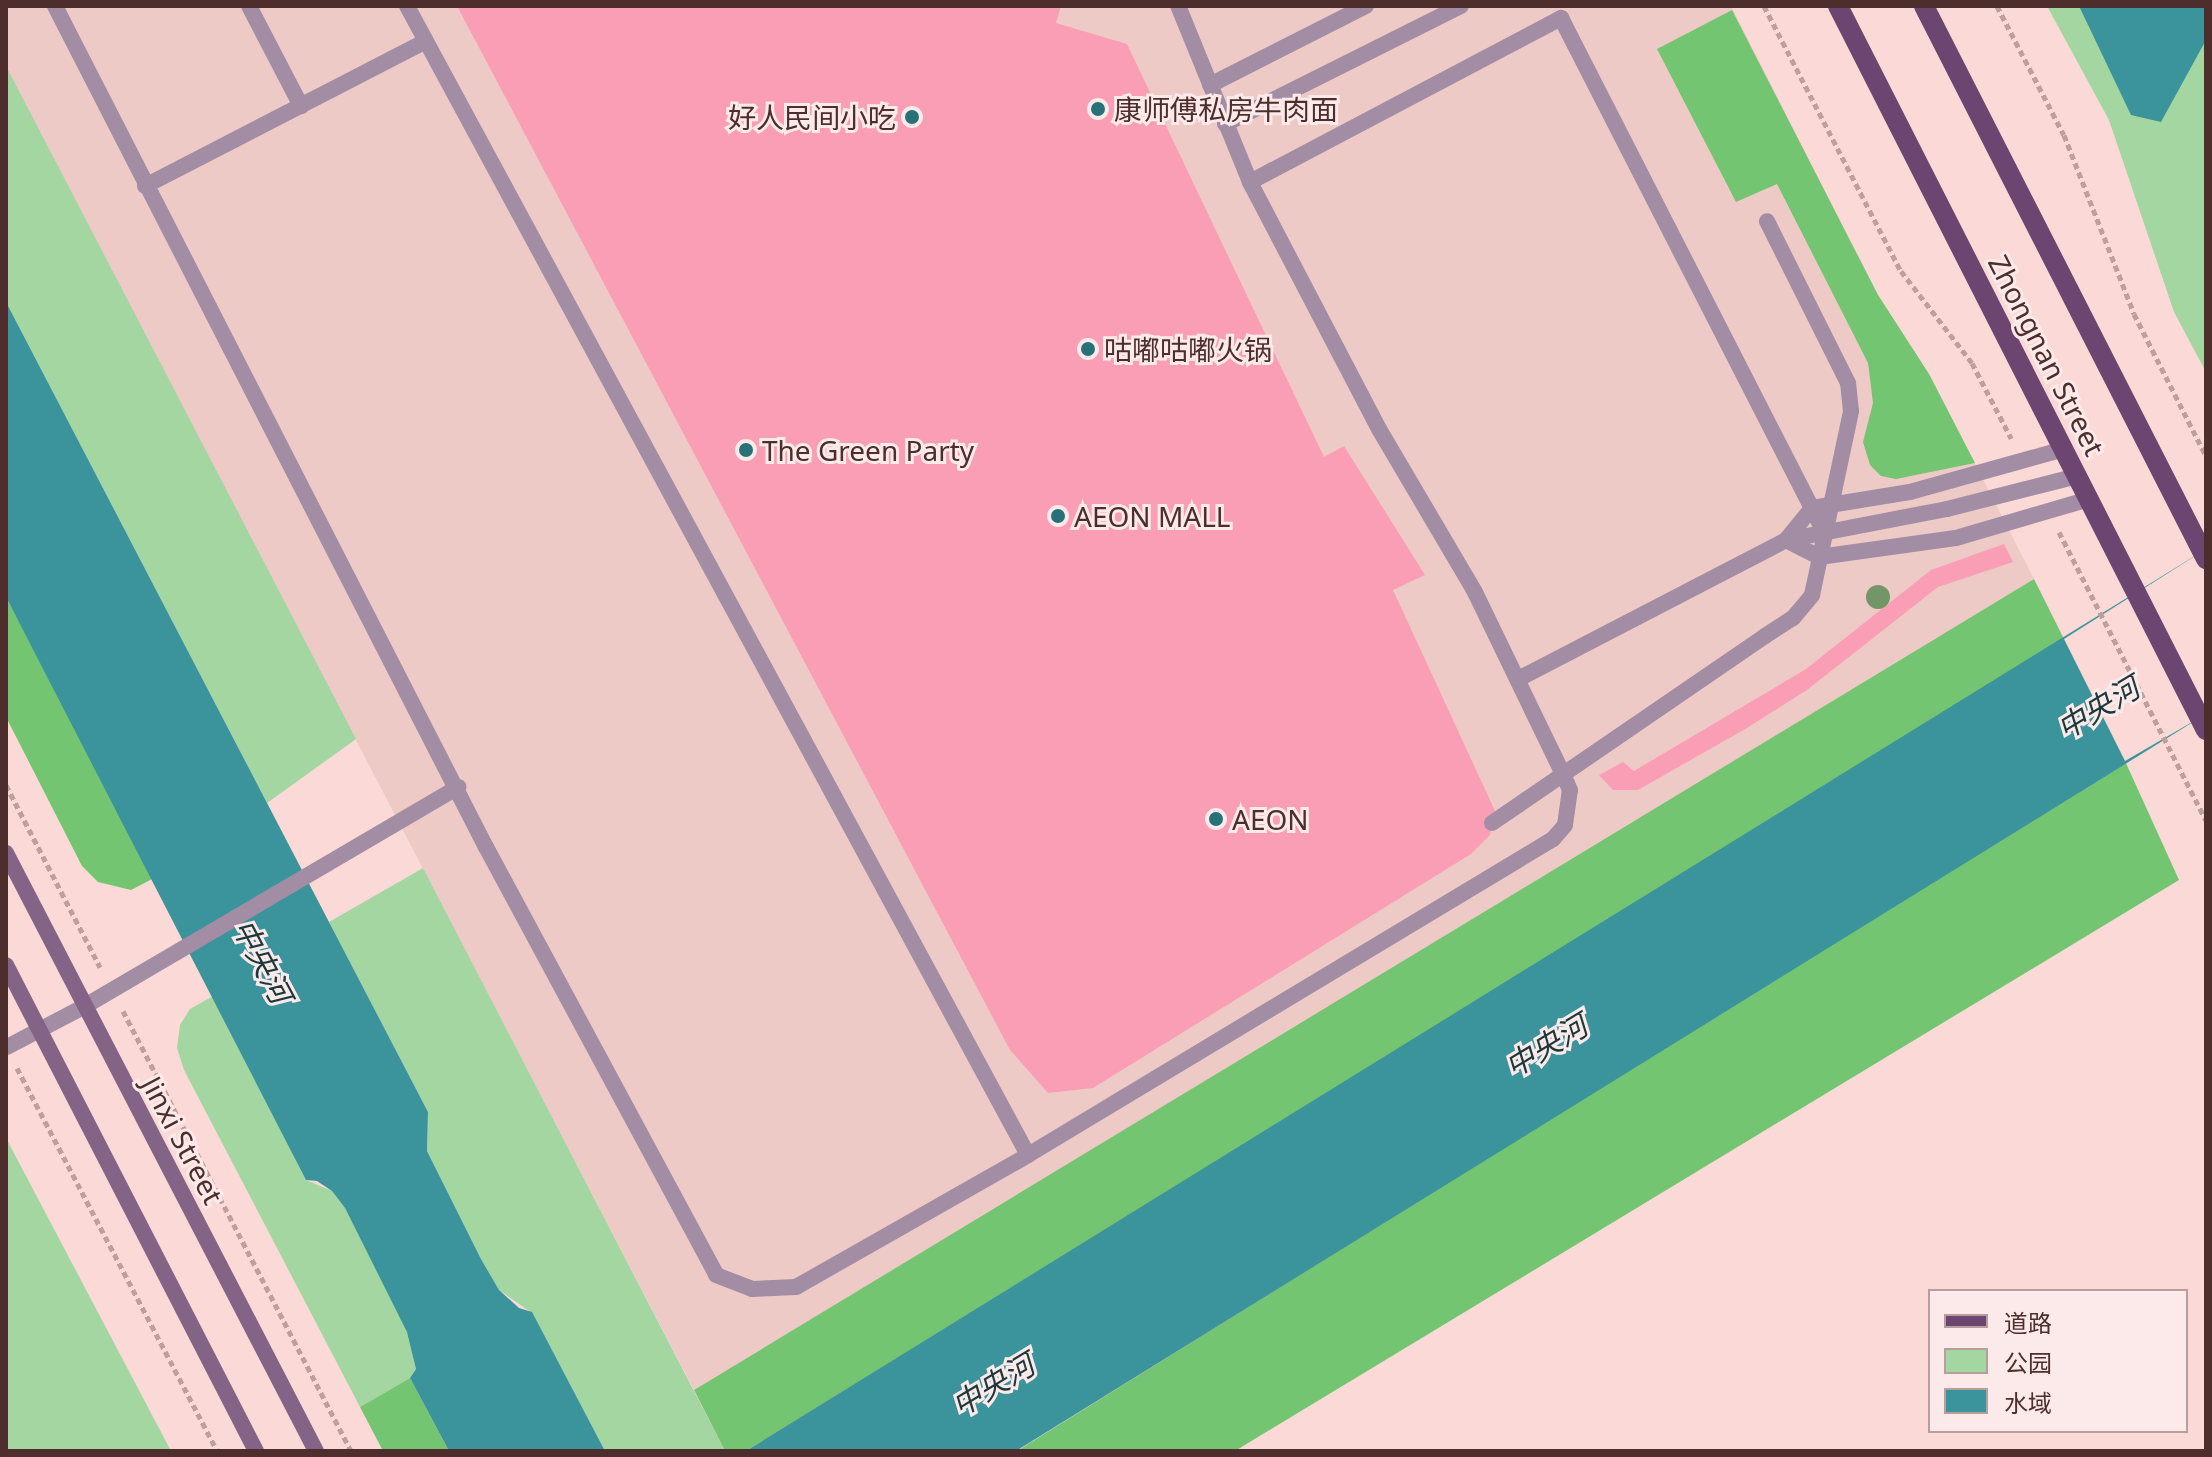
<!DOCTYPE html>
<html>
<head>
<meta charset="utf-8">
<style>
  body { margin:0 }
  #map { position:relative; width:2212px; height:1457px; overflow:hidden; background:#fad9d6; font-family:"Noto Sans","Noto Sans SC",sans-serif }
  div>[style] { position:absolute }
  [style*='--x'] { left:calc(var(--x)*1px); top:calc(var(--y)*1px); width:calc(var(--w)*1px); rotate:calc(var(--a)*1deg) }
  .built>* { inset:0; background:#eecac7 }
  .green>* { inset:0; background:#a3d6a0 }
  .forest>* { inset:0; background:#73c572 }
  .water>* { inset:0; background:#3b949c }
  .pier>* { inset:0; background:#fad9d6 }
  .building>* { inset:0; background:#fa9eb5 }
  .path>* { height:5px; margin-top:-2.5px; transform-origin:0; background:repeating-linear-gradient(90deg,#bf9f9c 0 6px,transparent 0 10px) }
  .service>* { height:16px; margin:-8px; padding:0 8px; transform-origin:8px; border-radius:8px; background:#a28da4 }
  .secondary>* { height:16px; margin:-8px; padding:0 8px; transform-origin:8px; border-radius:8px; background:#836486 }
  .primary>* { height:20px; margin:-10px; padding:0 10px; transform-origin:10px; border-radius:10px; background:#6c4670 }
  .service-bridge>* { height:16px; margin:-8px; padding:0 8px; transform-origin:8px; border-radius:8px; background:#a28da4 }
  .trees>* { width:24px; height:24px; margin:-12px; border-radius:50%; background:#729668 }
  .dots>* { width:22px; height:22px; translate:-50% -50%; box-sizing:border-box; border:4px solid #fbeae9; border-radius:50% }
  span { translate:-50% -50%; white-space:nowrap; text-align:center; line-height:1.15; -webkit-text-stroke:6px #fbeae9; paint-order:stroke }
  .poi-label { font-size:28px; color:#4d2e2c }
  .left { translate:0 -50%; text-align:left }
  .right { translate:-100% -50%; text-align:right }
  .street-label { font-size:28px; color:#4d2e2c }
  .water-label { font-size:30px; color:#1c383b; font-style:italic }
  .frame { position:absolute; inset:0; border:8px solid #4d2e2c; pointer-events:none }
  .legend { position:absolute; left:1928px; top:1289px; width:260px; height:144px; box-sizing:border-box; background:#fbeae9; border:2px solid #b59f9d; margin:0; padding:10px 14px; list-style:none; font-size:24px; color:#4d2e2c }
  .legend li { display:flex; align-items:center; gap:16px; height:40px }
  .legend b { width:40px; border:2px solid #b59f9d }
</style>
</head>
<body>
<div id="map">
  <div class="built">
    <div style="clip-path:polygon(6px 6px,1731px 6px,1878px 295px,1929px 374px,2034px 579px,694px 1390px,6px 67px)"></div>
  </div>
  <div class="green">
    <div style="clip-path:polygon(2047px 6px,2206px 6px,2206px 372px,2174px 312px,2109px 120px)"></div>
    <div style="clip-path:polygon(6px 66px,356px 739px,267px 803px,6px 302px)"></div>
    <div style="clip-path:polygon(423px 868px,725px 1451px,605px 1451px,532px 1313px,499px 1290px,481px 1259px,427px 1151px,428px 1112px,329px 922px)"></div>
    <div style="clip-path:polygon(215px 995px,306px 1180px,332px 1191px,345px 1208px,408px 1332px,416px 1369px,410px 1378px,360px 1407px,184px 1070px,177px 1048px,180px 1025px,190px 1009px)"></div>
    <div style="clip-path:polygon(6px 1138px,171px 1451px,6px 1451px)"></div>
  </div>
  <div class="forest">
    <div style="clip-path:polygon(1732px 10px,1878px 295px,1929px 374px,1975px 463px,1896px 479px,1881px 476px,1870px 465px,1863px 442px,1873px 403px,1868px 363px,1777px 184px,1736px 202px,1657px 49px)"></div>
    <div style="clip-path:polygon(2034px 579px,2064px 639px,746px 1451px,725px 1451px,694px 1390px)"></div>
    <div style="clip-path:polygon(6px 597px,154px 878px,131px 890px,98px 882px,82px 866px,6px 717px)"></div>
    <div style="clip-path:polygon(2125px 761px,2179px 880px,1235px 1451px,1017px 1451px)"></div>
    <div style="clip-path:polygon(410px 1378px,449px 1451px,383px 1451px,360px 1407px)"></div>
  </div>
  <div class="water">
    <div style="clip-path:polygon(2079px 6px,2206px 6px,2206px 40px,2161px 122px,2131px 115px)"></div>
    <div style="clip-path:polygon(6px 302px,428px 1112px,427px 1151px,481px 1259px,499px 1290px,519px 1308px,532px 1312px,605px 1451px,449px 1451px,410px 1378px,416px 1369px,407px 1332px,345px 1208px,332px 1191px,317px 1181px,306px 1180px,6px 597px)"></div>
    <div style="clip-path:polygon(2206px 549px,2206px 714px,1016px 1451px,746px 1451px)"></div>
  </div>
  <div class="pier">
    <div style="clip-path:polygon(2206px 549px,2206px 714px,2125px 761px,2064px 639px)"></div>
  </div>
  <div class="building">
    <div style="clip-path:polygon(457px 6px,1061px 6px,1056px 23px,1127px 44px,1324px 457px,1344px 446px,1425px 575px,1393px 590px,1495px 811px,1490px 835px,1471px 854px,1093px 1088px,1048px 1093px,1010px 1050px)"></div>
    <div style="clip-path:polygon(2004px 544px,2013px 562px,1938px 587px,1807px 690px,1747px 728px,1638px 790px,1613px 790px,1599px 775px,1623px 762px,1634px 771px,1806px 669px,1931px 570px)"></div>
  </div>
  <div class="path">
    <div style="--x:1764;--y:6;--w:298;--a:62.7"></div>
    <div style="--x:1901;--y:271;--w:116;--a:52.3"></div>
    <div style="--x:1972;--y:363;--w:85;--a:62.5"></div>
    <div style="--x:1997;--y:6;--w:145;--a:62.6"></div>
    <div style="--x:2064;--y:135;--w:192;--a:68.6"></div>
    <div style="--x:2134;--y:314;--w:159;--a:63.1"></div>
    <div style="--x:2059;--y:532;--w:324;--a:63"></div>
    <div style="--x:6;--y:785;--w:205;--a:62.7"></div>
    <div style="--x:123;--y:1011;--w:496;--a:62.6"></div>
    <div style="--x:17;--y:1068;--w:432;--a:62.4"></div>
  </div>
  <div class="service">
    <div style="--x:55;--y:6;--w:945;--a:62.87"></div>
    <div style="--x:486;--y:847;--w:486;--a:61.7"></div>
    <div style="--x:716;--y:1275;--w:39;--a:21"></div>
    <div style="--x:752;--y:1289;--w:44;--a:-2.6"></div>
    <div style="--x:796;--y:1287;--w:267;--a:-29.6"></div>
    <div style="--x:1028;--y:1155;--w:613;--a:-31.04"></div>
    <div style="--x:1553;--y:839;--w:18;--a:-49"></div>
    <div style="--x:1565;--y:825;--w:35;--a:-82"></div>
    <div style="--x:1570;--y:790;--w:24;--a:-114"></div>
    <div style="--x:1560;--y:768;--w:195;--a:-115.8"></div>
    <div style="--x:1475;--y:592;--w:189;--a:-120.5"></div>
    <div style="--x:1379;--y:429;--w:279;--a:-117.6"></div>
    <div style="--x:1250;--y:182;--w:190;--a:-112.2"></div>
    <div style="--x:249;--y:6;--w:113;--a:62.5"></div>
    <div style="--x:407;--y:6;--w:1306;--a:61.61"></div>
    <div style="--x:1210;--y:85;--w:175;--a:-26.9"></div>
    <div style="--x:1225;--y:124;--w:264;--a:-26.6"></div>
    <div style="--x:1250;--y:182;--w:352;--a:-27.8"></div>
    <div style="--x:1561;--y:18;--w:575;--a:62.9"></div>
    <div style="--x:145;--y:186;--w:316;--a:-27.3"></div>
    <div style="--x:1786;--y:540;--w:37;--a:27"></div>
    <div style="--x:1819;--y:557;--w:138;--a:-7.9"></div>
    <div style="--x:1956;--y:538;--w:139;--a:-16.3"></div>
    <div style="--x:1786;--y:540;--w:41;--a:-50.9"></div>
    <div style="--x:1812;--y:508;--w:99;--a:-9.3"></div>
    <div style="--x:1910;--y:492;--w:160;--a:-15.6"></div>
    <div style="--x:1765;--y:636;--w:33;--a:-33"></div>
    <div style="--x:1793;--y:618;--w:30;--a:-50"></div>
    <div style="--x:1812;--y:595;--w:188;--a:-78"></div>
    <div style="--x:1851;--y:411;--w:28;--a:-96"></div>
    <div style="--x:1848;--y:383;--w:181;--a:-116.6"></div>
    <div style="--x:1518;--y:679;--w:302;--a:-27.4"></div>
    <div style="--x:1786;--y:540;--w:164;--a:-10.9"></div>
    <div style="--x:1947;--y:509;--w:134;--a:-14.2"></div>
    <div style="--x:7;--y:1047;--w:88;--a:-27.7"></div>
    <div style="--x:85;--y:1006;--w:433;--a:-30.4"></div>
  </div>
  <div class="secondary">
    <div style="--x:6;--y:853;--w:674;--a:62.6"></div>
    <div style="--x:6;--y:965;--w:547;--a:62.78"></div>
  </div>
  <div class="primary">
    <div style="--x:1838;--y:6;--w:812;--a:63.06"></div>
    <div style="--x:1924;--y:6;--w:621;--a:62.98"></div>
  </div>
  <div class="service-bridge">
    <div style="--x:1492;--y:823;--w:331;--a:-34.4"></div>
  </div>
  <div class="trees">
    <div style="left:1878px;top:597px"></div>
  </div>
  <div class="dots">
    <div style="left:1098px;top:109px;background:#277178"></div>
    <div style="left:912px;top:117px;background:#277178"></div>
    <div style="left:1088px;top:349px;background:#277178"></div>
    <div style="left:746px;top:450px;background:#277178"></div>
    <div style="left:1058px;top:516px;background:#277178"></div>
    <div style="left:1216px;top:819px;background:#277178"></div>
  </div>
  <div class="poi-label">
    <span class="left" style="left:1114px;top:109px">康师傅私房牛肉面</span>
    <span class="right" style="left:896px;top:117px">好人民间小吃</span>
    <span class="left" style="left:1104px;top:349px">咕嘟咕嘟火锅</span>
    <span class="left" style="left:762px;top:450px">The Green Party</span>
    <span class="left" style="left:1074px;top:516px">AEON MALL</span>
    <span class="left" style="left:1232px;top:819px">AEON</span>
  </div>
  <div class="street-label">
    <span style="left:2047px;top:355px;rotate:63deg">Zhongnan Street</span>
    <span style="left:183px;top:1140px;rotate:62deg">Jinxi Street</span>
  </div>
  <div class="water-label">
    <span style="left:2098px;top:708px;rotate:-31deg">中央河</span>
    <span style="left:262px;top:961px;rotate:62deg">中央河</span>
    <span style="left:1546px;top:1046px;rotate:-31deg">中央河</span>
    <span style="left:993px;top:1385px;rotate:-31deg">中央河</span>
  </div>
  <div class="frame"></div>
  <ul class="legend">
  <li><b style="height:10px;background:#6c4670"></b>道路</li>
  <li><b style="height:22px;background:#a3d6a0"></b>公园</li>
  <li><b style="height:22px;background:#3b949c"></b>水域</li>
  </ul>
</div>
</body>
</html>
